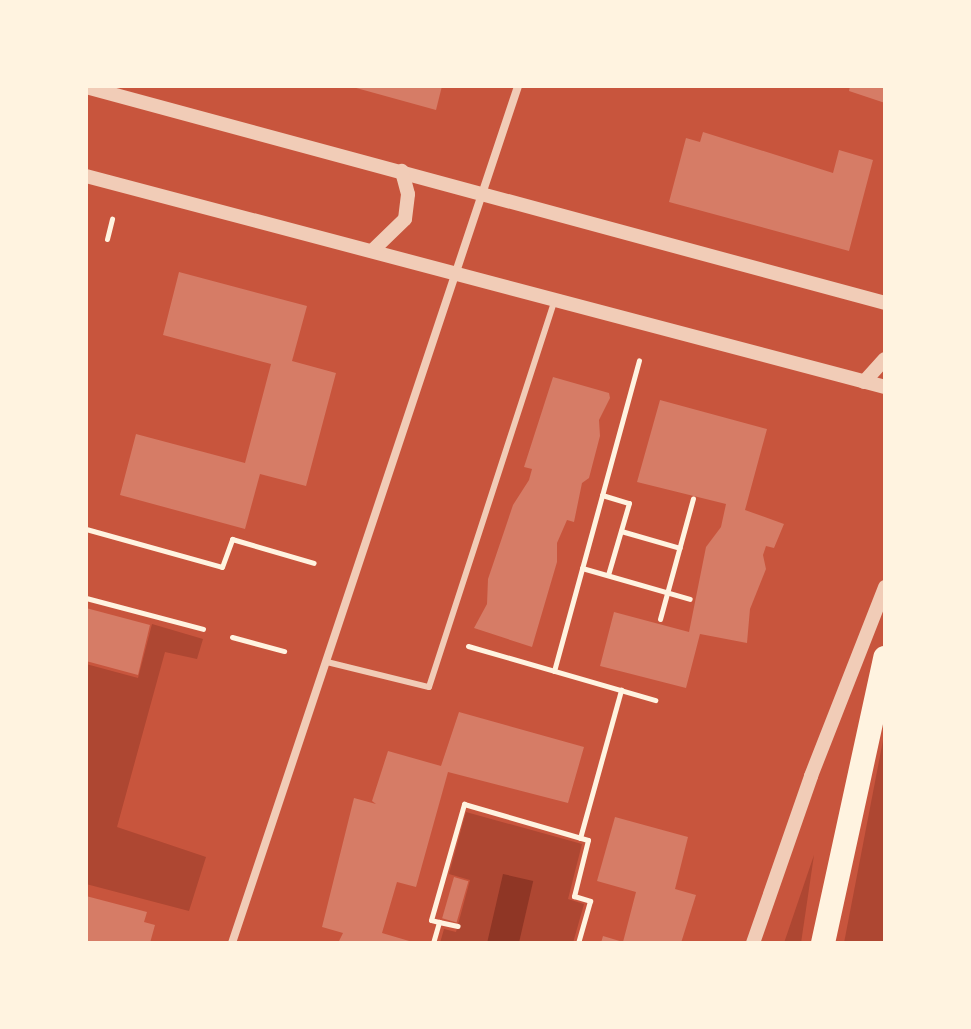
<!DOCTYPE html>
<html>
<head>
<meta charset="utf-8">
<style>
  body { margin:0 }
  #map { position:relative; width:971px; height:1029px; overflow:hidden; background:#c8553d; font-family:Poppins,sans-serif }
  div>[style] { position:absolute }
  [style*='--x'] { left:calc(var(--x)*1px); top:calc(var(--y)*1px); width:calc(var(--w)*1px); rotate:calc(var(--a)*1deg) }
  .green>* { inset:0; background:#ae4732 }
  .water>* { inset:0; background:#8f3625; transform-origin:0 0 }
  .building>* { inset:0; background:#d67c66; transform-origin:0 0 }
  .path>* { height:5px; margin:-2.5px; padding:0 2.5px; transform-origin:2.5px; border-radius:2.5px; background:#fff3e0 }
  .service>* { height:6px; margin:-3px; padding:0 3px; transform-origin:3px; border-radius:3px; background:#f1ccb7 }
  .minor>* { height:8px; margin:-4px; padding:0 4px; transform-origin:4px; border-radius:4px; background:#f1ccb7 }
  .tertiary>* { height:14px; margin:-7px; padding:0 7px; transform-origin:7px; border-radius:7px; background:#f1ccb7 }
  .motorway>* { height:24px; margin:-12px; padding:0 12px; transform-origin:12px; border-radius:12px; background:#fff3e0 }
  span { translate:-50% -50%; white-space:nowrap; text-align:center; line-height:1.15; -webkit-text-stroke:6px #fff3e0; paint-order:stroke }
  .frame { position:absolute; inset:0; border:88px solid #fff3e0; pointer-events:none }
</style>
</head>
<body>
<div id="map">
  <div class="green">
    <div style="clip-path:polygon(152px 624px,203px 639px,197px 659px,165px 652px,117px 827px,206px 857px,189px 911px,86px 884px,86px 664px,138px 678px)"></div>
    <div style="clip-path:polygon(885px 730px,885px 943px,844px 943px)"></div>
    <div style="clip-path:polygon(466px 812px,582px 844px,568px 899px,584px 904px,573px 943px,440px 943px,444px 929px,456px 932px,470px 880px,449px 874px)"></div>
    <div style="clip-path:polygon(814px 855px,801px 943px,784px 943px)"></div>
  </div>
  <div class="water">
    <div style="left:503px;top:874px;width:31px;height:71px;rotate:13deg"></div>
  </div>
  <div class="building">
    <div style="clip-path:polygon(349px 86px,442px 86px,436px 110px)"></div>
    <div style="clip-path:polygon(850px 86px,885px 86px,885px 103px,849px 91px)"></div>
    <div style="clip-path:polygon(703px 132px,833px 173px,839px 150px,873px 160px,849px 251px,669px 202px,686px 138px,700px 142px)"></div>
    <div style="clip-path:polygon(179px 272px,307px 306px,292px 361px,336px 373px,306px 486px,260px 474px,245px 529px,120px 495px,136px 434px,245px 463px,271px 364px,163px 335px)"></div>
    <div style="clip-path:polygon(553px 377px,609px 393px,610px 398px,599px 420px,600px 436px,589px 478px,582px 483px,574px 522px,567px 520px,557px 543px,557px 562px,532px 647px,474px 628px,487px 604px,488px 579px,513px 505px,529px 480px,532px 469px,524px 467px)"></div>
    <div style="clip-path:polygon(660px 400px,767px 429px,745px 510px,784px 524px,774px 548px,766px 546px,763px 555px,766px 569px,750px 609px,747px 643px,700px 634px,686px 688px,600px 666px,614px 612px,689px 632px,706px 547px,721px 527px,726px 504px,637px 482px)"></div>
    <div style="clip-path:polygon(86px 608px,150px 625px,138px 675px,86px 661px)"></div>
    <div style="clip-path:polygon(459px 712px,584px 747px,568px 803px,448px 772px,416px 887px,397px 882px,382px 933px,416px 943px,338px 943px,343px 933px,322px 927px,354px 798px,376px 804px,372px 801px,388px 751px,441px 766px)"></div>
    <div style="clip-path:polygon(615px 817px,688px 837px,675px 889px,696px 895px,681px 943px,601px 943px,603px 936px,623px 942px,636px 892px,597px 881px)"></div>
    <div style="left:454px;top:877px;width:15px;height:43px;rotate:16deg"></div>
    <div style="clip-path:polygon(86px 896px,147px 912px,144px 922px,155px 925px,150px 943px,86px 943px)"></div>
  </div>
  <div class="path">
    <div style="--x:107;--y:239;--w:21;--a:-76"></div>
    <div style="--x:602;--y:495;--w:28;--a:17"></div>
    <div style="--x:629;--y:503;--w:75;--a:106.3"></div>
    <div style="--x:86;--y:529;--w:141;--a:15.6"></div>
    <div style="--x:222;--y:567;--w:30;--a:-70"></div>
    <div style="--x:232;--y:539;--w:85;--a:16.3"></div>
    <div style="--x:621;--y:531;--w:61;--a:16.1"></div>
    <div style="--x:582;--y:568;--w:112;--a:16"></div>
    <div style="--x:86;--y:598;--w:121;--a:14.8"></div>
    <div style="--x:660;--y:619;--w:125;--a:-74.7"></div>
    <div style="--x:232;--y:637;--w:54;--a:15.1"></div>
    <div style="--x:468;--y:646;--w:195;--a:16.1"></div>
    <div style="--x:554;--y:671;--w:322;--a:-74.7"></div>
    <div style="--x:580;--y:838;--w:154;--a:-74.5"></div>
    <div style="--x:439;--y:922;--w:19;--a:12"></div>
    <div style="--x:433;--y:943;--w:22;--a:-74"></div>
    <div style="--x:439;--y:922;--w:8;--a:-166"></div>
    <div style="--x:431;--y:920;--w:121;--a:-74.1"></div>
    <div style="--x:464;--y:804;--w:129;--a:16.2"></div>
    <div style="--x:588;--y:840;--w:58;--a:104"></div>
    <div style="--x:574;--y:896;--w:17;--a:17"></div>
    <div style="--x:590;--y:901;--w:44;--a:105.9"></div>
  </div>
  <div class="service">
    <div style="--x:327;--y:662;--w:105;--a:13.8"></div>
    <div style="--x:429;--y:687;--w:407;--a:-72"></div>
  </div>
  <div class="minor">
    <div style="--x:232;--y:943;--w:903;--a:-71.54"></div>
  </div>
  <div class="tertiary">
    <div style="--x:86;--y:87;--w:828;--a:15.13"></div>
    <div style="--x:86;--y:176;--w:826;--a:14.79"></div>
    <div style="--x:372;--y:251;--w:46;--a:-44.1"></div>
    <div style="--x:405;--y:219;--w:25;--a:-83"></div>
    <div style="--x:408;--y:194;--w:24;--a:-105"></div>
    <div style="--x:864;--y:382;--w:31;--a:-48"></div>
    <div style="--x:753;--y:943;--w:177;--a:-70.8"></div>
    <div style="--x:811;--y:776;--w:203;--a:-68.6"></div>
  </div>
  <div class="motorway">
    <div style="--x:823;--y:943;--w:292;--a:-77.7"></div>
  </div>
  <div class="frame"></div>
</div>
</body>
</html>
